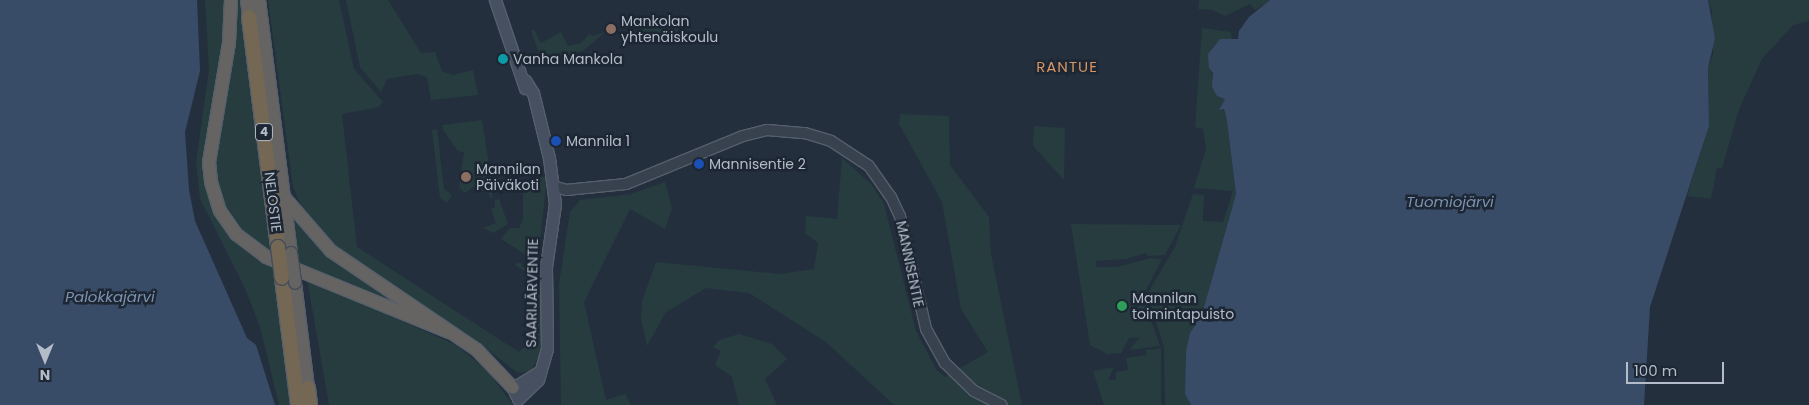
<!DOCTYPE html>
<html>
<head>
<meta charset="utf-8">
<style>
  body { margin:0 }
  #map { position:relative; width:1809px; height:405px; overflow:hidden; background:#242f3e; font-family:Poppins,sans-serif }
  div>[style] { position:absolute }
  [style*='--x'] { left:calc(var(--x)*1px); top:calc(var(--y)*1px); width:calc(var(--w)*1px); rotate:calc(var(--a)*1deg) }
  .green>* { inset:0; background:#263c3f }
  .water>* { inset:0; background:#394c67 }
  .roads { filter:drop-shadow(1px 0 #565f6c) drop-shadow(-1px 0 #565f6c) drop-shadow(0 1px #565f6c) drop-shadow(0 -1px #565f6c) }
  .tertiary>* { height:10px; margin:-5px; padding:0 5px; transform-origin:5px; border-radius:5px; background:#38414e }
  .secondary>* { height:11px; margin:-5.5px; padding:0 5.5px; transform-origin:5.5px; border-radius:5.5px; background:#465061 }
  .trunk>* { height:12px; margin:-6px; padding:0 6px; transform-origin:6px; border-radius:6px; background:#656462 }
  .motorway>* { height:14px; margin:-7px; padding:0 7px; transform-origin:7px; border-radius:7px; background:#746855 }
  .bridges { filter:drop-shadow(1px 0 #434c59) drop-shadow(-1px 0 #434c59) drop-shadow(0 1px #434c59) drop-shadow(0 -1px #434c59) }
  .trunk-bridge>* { height:12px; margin:-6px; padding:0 6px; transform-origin:6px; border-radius:6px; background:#656462 }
  .motorway-bridge>* { height:14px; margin:-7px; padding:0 7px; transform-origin:7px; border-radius:7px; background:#746855 }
  .dots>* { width:14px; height:14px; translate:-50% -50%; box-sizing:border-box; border:2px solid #1d2633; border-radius:50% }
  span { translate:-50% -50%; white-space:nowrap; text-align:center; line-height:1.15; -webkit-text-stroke:5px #1d2633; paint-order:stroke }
  .shield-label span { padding:1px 4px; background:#1d2633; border:1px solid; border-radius:4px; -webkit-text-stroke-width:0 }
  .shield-label { font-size:12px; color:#b4bcc9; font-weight:700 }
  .poi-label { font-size:14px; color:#b4bcc9 }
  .left { translate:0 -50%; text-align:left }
  .street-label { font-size:14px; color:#b4bcc9 }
  .neighbourhood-label { font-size:15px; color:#d59563; letter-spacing:1px }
  .water-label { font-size:15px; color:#7c92b1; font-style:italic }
  .north { position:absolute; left:20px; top:335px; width:50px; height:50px; -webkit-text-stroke:4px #1d2633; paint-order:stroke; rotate:180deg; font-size:14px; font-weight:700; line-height:20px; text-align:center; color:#b4bcc9 }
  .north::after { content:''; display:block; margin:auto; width:18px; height:22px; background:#b4bcc9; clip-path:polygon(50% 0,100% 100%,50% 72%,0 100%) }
  .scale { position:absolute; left:1626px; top:362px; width:98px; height:22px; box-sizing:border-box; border:2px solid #b4bcc9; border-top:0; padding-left:6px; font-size:15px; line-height:18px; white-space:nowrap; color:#b4bcc9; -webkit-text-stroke:4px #1d2633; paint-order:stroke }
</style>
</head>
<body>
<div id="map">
  <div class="green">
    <div style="clip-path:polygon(205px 0,227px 0,225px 42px,209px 126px,217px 212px,274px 264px,291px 405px,279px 405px,260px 327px,244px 286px,200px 199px,196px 162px,209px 69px)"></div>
    <div style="clip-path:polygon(235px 0,241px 0,273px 256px,252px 244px,224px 209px,213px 172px)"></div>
    <div style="clip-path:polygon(268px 0,339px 0,354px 69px,383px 102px,379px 107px,342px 114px,357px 247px,519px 352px,536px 336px,539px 281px,515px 265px,517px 262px,540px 271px,543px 349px,531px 371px,518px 373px,470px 336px,337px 250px,304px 212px,293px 187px)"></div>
    <div style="clip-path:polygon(346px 0,388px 0,421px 53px,435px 52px,442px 71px,453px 75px,473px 70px,478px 95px,431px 100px,427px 77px,417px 74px,387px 79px,381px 92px,360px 67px)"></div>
    <div style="clip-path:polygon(1199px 0,1270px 0,1255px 10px,1250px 4px,1225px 16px,1212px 10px,1198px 9px)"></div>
    <div style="clip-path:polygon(1708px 0,1809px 0,1809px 21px,1793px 25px,1762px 59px,1739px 109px,1722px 168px,1717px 168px,1711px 199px,1687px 196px,1709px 126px,1708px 68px,1713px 55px,1712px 12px)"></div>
    <div style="clip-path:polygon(675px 23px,679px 34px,627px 42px,646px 24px)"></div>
    <div style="clip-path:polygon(1202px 28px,1231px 32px,1232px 40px,1220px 39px,1208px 54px,1215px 89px,1225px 99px,1219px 110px,1223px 109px,1227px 121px,1236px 194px,1202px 314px,1190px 333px,1186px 351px,1185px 394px,1191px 405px,1165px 405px,1164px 347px,1152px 310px,1149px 291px,1175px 247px,1193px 194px,1204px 195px,1203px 221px,1223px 222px,1233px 191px,1194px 188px,1206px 149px,1203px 129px,1195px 127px)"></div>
    <div style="clip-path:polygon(534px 29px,541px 43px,561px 32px,568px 46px,581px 43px,590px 33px,592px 36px,605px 32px,583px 51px,541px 59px,531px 31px)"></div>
    <div style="clip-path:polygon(900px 114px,949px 116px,950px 165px,989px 217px,991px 254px,1022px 405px,894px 405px,826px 342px,749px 293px,706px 288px,666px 312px,647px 346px,641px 319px,642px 301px,656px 262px,779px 274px,814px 269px,818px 243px,805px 233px,806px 216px,837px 219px,842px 158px,872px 185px,884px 204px,916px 331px,936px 369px,945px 377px,988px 352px,961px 309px,942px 202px,899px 124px)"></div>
    <div style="clip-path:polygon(482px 120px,491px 177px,487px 178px,493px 198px,490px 198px,484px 179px,465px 193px,459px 188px,464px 152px,458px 151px,443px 130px,443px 125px)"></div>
    <div style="clip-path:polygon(1034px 126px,1065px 128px,1064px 180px,1033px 146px)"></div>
    <div style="clip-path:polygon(437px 129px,444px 189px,452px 195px,447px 203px,440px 198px,432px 130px)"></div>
    <div style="clip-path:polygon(547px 176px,540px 242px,526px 255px,501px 239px,510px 228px,519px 228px,523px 220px,523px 191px,529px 181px)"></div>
    <div style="clip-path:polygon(665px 182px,672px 208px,665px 229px,630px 209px,584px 302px,606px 400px,625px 394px,631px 405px,561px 405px,559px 284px,570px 212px,580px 200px,631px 194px)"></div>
    <div style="clip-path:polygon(499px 199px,508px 224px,493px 233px,483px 228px,496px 223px,491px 208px,495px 208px,495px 200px)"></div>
    <div style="clip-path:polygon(293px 215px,418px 314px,299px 268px)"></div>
    <div style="clip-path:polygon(1071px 224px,1181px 225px,1165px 255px,1148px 256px,1146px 253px,1126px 259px,1096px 261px,1096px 267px,1116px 267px,1151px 258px,1162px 259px,1146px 290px,1148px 312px,1160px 346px,1129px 350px,1140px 337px,1129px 338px,1121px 353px,1107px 354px,1090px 345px)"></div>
    <div style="clip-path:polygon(307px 279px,456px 345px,488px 371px,513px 405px,329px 405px)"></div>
    <div style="clip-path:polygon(739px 334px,772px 344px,787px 359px,765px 379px,777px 405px,739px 405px,732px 377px,715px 365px,721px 351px,713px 347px,719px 340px)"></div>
    <div style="clip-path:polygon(1161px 348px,1161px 405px,1104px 405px,1093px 371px,1114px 367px,1108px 380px,1116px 380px,1116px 372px,1128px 370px,1126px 358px,1146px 355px,1146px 350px)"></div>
  </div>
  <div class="water">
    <div style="clip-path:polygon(0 0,197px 0,200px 71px,185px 132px,189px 190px,195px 221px,247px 338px,256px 345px,275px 405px,0 405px)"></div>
    <div style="clip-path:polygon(1270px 0,1708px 0,1715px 38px,1708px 68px,1709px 126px,1650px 307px,1644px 405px,1191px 405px,1185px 394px,1186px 351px,1190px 333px,1202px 314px,1236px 194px,1227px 121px,1224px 109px,1219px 110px,1225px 99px,1217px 96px,1212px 87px,1213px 73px,1209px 68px,1208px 54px,1220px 39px,1238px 39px,1239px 31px,1249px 17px)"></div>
  </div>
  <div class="roads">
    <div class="tertiary">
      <div style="--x:553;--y:186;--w:14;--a:17"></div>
      <div style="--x:566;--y:190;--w:60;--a:-5.7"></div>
      <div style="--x:626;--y:184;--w:126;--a:-22.3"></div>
      <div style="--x:743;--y:136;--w:25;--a:-14"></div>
      <div style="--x:767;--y:130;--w:38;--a:5"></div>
      <div style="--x:805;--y:133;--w:27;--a:17"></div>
      <div style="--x:831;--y:141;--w:45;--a:33.3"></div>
      <div style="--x:869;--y:166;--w:38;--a:55"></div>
      <div style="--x:891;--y:197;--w:21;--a:65"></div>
      <div style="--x:900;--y:216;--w:116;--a:77"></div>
      <div style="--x:926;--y:329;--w:39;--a:61"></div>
      <div style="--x:945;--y:363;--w:40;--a:44"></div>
      <div style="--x:974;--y:391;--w:31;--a:27"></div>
    </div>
    <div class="secondary">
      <div style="--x:495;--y:0;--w:93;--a:71.2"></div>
      <div style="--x:516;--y:395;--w:8;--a:-113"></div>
      <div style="--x:513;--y:388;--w:32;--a:-32"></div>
      <div style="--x:518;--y:399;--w:28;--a:-44"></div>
      <div style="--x:538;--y:380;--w:32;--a:-74"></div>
      <div style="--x:547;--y:349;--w:82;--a:-90.7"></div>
      <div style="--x:546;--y:267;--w:64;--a:-81.9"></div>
      <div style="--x:555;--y:204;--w:46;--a:-97.4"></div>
      <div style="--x:549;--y:158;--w:67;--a:-103.8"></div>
      <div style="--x:533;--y:93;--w:15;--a:-122"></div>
    </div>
    <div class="trunk">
      <div style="--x:231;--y:0;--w:43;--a:92.7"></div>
      <div style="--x:229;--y:43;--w:121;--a:99.5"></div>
      <div style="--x:209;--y:162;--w:20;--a:84"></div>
      <div style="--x:211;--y:182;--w:30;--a:73"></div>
      <div style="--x:220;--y:211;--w:28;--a:55"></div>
      <div style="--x:236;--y:234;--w:38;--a:37"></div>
      <div style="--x:266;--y:257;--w:198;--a:22.3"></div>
      <div style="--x:247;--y:0;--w:17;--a:83"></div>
      <div style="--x:259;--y:0;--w:255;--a:82.8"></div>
      <div style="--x:284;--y:197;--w:72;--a:49"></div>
      <div style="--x:331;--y:251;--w:176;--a:34.1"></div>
      <div style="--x:477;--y:350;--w:52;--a:46.5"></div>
      <div style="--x:295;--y:283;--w:106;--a:82.9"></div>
    </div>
    <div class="motorway">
      <div style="--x:249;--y:17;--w:232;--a:82.8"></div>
      <div style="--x:282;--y:278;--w:128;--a:82.8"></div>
      <div style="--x:308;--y:388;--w:17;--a:83"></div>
    </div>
  </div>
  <div class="bridges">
    <div class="trunk-bridge">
      <div style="--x:291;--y:253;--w:30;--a:82"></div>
    </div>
    <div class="motorway-bridge">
      <div style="--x:278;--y:247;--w:31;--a:83"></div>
    </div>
  </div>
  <div class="dots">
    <div style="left:611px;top:29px;background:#8d6e63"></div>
    <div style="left:503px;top:59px;background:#0f9aa8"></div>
    <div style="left:556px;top:141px;background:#1a4fb4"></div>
    <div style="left:699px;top:164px;background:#1a4fb4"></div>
    <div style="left:466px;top:177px;background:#8d6e63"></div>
    <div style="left:1122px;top:306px;background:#2e9e5b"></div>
  </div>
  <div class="shield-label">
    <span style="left:264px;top:132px">4</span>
  </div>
  <div class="poi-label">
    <span class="left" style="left:621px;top:29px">Mankolan<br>yhtenäiskoulu</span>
    <span class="left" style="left:513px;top:59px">Vanha Mankola</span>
    <span class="left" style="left:566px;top:141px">Mannila 1</span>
    <span class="left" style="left:709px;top:164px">Mannisentie 2</span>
    <span class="left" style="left:476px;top:177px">Mannilan<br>Päiväkoti</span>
    <span class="left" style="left:1132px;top:306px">Mannilan<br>toimintapuisto</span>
  </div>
  <div class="street-label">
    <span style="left:273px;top:202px;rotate:83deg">NELOSTIE</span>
    <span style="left:910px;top:264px;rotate:78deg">MANNISENTIE</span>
    <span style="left:532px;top:293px;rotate:-89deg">SAARIJÄRVENTIE</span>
  </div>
  <div class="neighbourhood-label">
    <span style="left:1067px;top:67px">RANTUE</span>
  </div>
  <div class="water-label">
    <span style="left:1450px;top:202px">Tuomiojärvi</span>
    <span style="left:110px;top:297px">Palokkajärvi</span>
  </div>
  <div class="north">N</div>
  <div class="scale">100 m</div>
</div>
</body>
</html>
